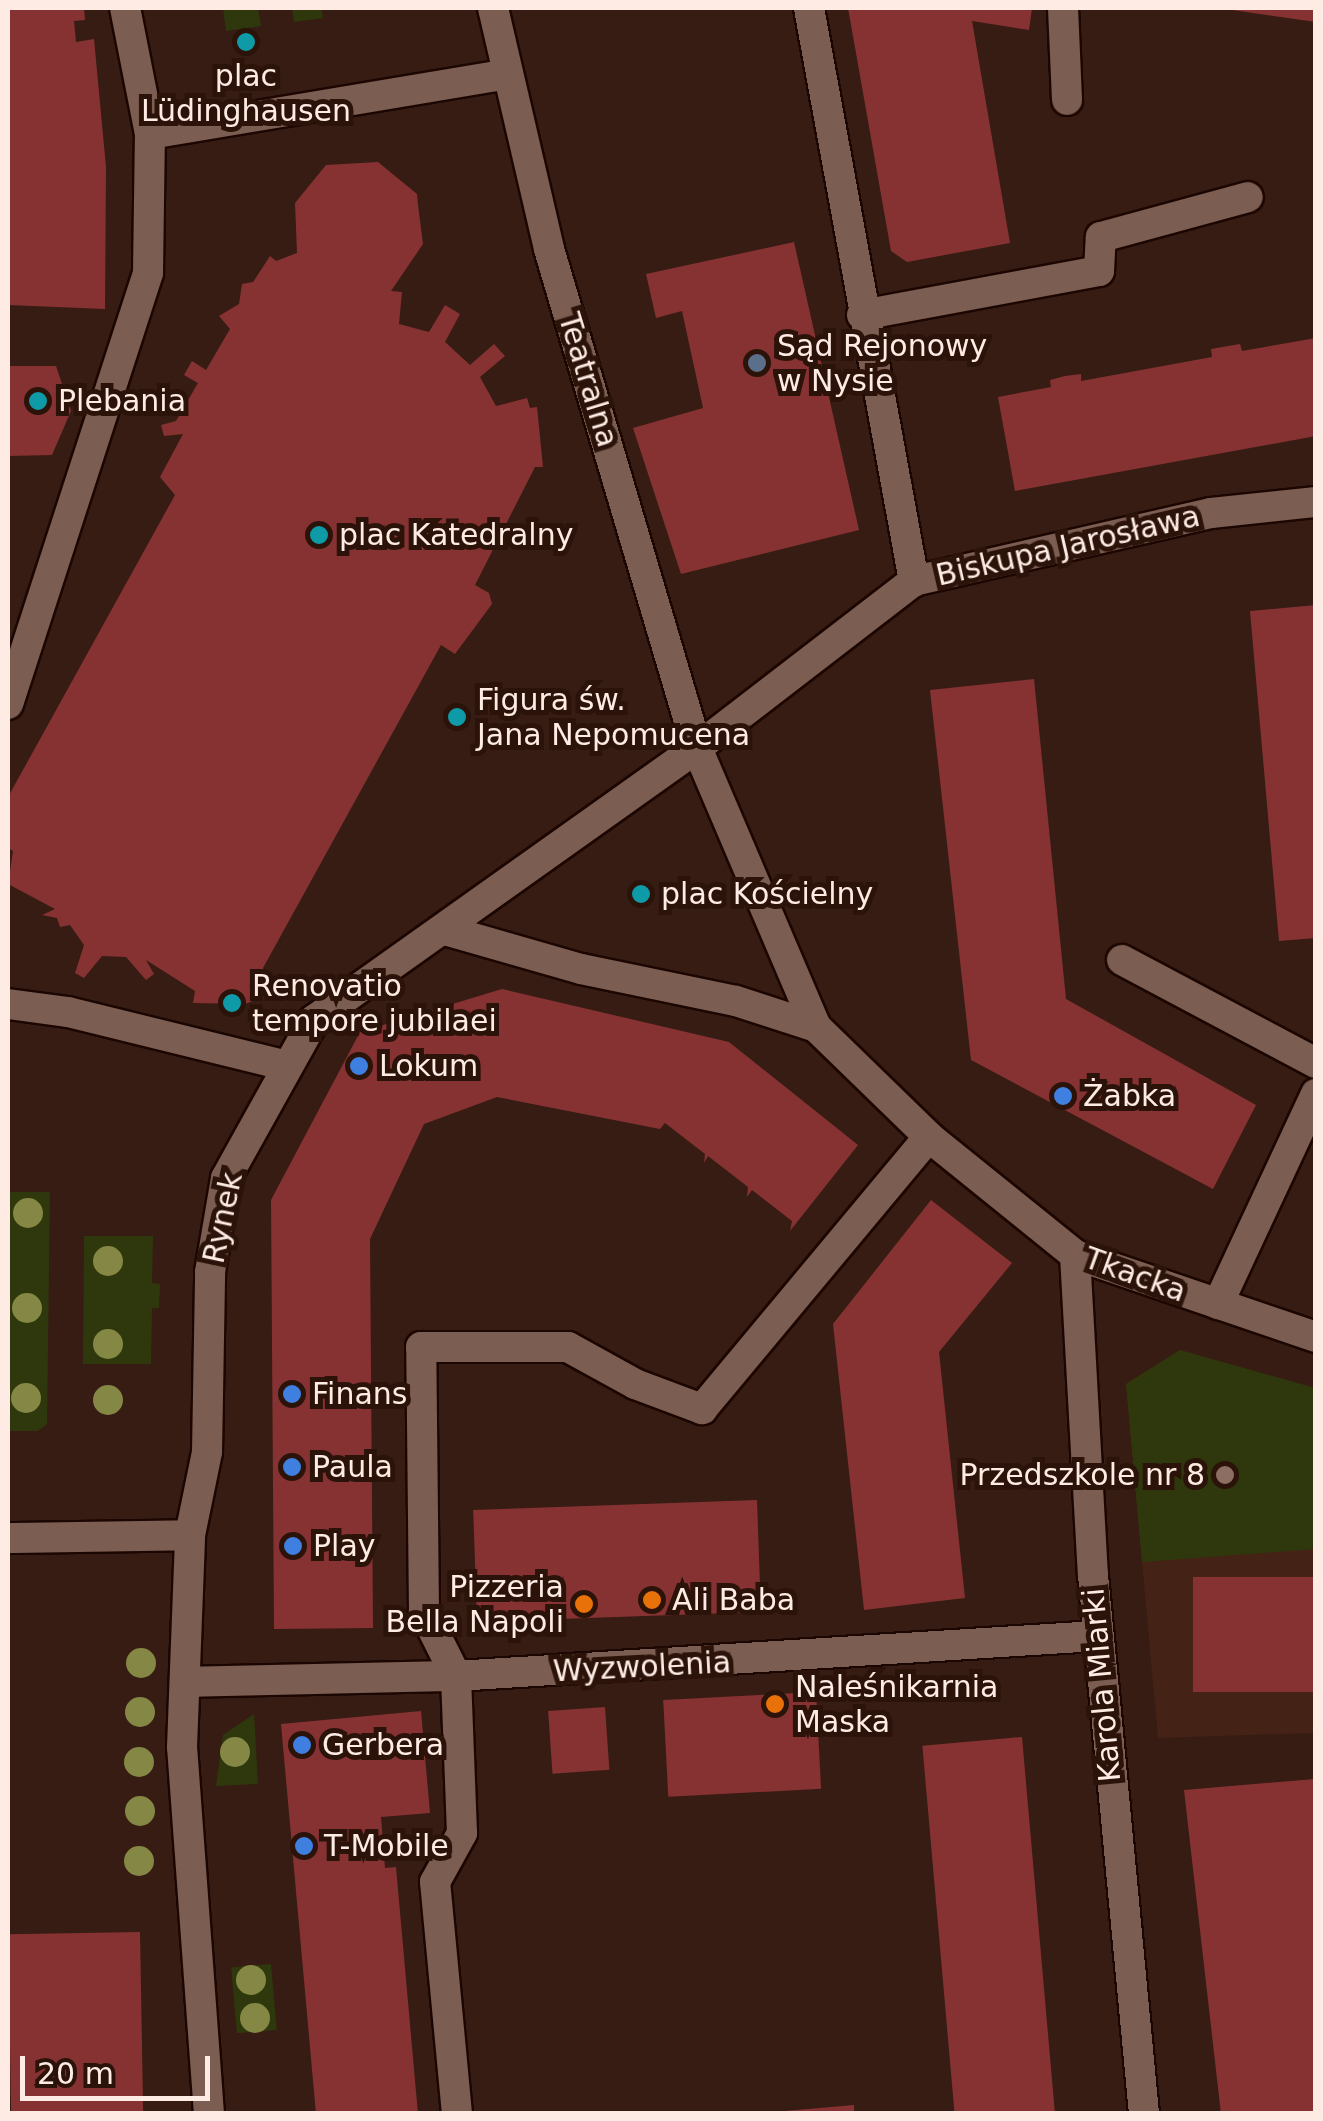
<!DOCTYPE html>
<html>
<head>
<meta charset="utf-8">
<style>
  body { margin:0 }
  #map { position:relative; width:1323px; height:2121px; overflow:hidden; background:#361c12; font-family:"DejaVu Sans",sans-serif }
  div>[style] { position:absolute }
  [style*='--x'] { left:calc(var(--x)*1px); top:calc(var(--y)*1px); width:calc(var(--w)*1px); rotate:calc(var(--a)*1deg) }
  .built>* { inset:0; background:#442316 }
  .green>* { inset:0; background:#2f380c; transform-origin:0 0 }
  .building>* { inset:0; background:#863233; transform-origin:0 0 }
  .roads { filter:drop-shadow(2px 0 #1c0601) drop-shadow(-2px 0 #1c0601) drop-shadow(0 2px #1c0601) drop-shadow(0 -2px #1c0601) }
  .lane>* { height:30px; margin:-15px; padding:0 15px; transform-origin:15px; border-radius:15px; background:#7b5d51 }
  .street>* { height:30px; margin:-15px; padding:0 15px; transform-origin:15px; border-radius:15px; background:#7b5d51 }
  .trees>* { width:30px; height:30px; margin:-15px; border-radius:50%; background:#858844 }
  .dots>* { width:28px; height:28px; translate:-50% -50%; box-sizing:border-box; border:5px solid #2b1309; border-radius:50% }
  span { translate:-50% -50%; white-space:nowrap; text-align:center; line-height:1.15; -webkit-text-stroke:10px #2b1309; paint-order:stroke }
  .poi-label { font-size:30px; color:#fdebe4 }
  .left { translate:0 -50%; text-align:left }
  .right { translate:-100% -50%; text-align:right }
  .street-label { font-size:30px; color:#fdebe4 }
  .frame { position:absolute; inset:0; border:10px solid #fdebe4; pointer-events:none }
  .scale { position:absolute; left:20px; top:2056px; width:190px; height:45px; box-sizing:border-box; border:5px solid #fdebe4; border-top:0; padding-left:12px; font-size:30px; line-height:35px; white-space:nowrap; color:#fdebe4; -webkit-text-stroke:8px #2b1309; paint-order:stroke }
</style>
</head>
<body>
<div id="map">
  <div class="built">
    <div style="clip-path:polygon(1180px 1350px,1315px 1388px,1315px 1733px,1158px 1738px,1126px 1384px)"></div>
  </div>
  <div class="green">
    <div style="clip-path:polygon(223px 8px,258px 8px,261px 26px,226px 31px)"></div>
    <div style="clip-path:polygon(292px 8px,321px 8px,323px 18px,294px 22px)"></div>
    <div style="clip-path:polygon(8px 1192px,50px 1192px,47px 1424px,38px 1431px,8px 1431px)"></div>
    <div style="clip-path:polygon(84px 1236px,153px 1236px,152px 1283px,160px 1284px,159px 1308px,152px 1308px,151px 1364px,83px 1364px)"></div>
    <div style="clip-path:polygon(1180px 1350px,1315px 1388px,1315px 1549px,1142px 1562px,1126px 1384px)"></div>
    <div style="clip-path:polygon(254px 1714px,258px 1784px,216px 1786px,223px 1735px)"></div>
    <div style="left:271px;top:1964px;width:66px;height:40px;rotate:85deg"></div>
  </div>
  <div class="building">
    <div style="clip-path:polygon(8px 8px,84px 8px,85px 20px,74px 21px,76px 42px,94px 39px,106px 167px,105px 309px,8px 305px)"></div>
    <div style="clip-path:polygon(848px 8px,1032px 8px,1029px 30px,972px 21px,1010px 243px,907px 262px,891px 251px)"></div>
    <div style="clip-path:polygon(1232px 8px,1316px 8px,1316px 22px,1232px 10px)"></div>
    <div style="clip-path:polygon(378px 162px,417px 194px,418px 205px,423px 244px,391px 291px,402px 292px,399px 324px,429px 332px,445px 305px,460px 314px,445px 342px,470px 365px,494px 344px,505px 356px,480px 377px,496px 406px,527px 398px,530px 408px,537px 407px,543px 467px,535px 467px,475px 585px,489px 593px,492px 604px,455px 654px,441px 645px,263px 968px,273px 993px,245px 1004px,193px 1003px,195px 991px,146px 960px,154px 974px,146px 980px,126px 957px,102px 956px,84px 978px,75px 973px,84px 945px,70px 925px,60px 927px,57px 918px,42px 915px,55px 909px,8px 884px,13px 851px,8px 848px,8px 797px,175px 495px,160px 477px,183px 434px,164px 436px,161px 425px,176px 421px,198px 383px,184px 375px,192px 361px,206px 370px,230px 329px,219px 316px,239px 304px,242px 284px,253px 282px,270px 256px,276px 261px,297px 253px,295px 203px,326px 165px)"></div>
    <div style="clip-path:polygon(794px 242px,859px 530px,681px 574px,633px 428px,703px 408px,682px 311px,656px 318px,646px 274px)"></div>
    <div style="clip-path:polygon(1316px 338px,1316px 436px,1015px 491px,998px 397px,1051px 387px,1050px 380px,1065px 376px,1081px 374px,1081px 381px,1212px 357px,1211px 349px,1240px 344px,1242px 351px)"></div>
    <div style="clip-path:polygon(8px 366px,56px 366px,71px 411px,52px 455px,8px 456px)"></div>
    <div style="clip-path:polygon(1316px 605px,1316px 938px,1279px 941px,1250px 611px)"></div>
    <div style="clip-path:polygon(1034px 679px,1066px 999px,1256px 1105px,1213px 1189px,971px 1060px,930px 690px)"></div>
    <div style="clip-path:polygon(502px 989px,729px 1042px,858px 1145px,790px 1231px,792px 1221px,752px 1190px,747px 1197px,748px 1187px,708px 1156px,704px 1163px,705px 1154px,665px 1123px,660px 1129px,497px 1097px,424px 1124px,370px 1239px,373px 1628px,274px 1629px,271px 1200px,360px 1032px)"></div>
    <div style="clip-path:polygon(931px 1200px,1012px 1263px,939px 1352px,965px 1598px,864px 1610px,833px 1324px)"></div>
    <div style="left:757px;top:1500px;width:112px;height:284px;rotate:88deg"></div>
    <div style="left:1316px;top:1577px;width:115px;height:123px;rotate:90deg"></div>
    <div style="left:816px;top:1692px;width:97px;height:153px;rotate:87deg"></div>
    <div style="left:605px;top:1707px;width:63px;height:57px;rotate:86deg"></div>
    <div style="clip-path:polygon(421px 1711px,430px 1813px,381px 1817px,385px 1868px,396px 1867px,418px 2114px,316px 2114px,281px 1724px)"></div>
    <div style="left:1022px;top:1737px;width:379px;height:100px;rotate:85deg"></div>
    <div style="clip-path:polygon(1315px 1779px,1316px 2114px,1221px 2114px,1184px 1790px)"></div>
    <div style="left:140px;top:1932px;width:182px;height:132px;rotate:89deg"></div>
    <div style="clip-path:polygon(854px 2105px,854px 2114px,785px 2114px,785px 2111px)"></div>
  </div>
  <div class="roads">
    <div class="lane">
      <div style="--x:1063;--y:8;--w:92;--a:87.5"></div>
      <div style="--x:862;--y:315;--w:241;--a:-10.5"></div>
      <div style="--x:1099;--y:271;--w:34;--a:-87"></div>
      <div style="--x:1101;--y:237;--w:152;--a:-15.2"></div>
      <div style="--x:1122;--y:960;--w:220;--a:28"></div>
      <div style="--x:8;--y:1004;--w:61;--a:7.6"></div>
      <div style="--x:68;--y:1012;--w:222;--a:13.8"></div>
      <div style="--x:1218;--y:1304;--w:232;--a:-65"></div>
      <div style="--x:457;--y:2114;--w:233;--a:-95.4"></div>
      <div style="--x:435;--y:1882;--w:56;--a:-61.1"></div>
      <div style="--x:462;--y:1833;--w:157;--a:-92.2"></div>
      <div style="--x:456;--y:1676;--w:72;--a:-116.6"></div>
      <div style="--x:424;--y:1612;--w:265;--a:-90.6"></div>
      <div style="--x:421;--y:1347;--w:147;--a:0"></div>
      <div style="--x:568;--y:1347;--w:77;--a:28.9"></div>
      <div style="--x:635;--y:1384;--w:72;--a:20.5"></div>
      <div style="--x:702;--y:1409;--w:354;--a:-50.2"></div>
    </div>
    <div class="street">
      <div style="--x:493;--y:8;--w:247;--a:76.9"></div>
      <div style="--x:549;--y:249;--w:520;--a:73.48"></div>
      <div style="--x:697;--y:748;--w:303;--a:66.9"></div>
      <div style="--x:816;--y:1027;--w:158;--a:44.2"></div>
      <div style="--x:929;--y:1137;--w:188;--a:38.9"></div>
      <div style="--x:1075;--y:1255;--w:255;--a:18.8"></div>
      <div style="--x:809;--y:8;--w:583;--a:79.62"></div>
      <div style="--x:150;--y:134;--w:359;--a:-9.5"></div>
      <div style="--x:8;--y:704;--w:453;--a:-72"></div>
      <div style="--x:148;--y:273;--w:139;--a:-89.2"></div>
      <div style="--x:150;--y:134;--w:128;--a:-101.2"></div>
      <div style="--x:445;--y:930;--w:141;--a:16"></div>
      <div style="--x:581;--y:969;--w:158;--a:11.7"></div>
      <div style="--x:736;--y:1001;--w:84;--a:18"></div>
      <div style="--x:1075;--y:1255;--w:321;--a:86.8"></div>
      <div style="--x:1093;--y:1575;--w:541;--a:84.59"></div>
      <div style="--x:8;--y:1538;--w:182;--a:-0.9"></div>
      <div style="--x:185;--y:1682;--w:271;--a:-1.3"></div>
      <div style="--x:456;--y:1676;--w:643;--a:-3.57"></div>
      <div style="--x:209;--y:2114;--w:368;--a:-94.2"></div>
      <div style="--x:182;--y:1747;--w:212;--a:-87.8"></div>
      <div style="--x:190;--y:1535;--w:85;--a:-78.4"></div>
      <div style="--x:207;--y:1452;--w:180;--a:-89"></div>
      <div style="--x:210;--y:1272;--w:95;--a:-80.3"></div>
      <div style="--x:226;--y:1178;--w:181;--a:-60.9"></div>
      <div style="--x:314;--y:1020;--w:470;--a:-35.4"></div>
      <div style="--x:697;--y:748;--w:274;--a:-37.6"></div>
      <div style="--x:914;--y:581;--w:305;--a:-12.9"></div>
      <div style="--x:1211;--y:513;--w:106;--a:-6"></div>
    </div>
  </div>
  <div class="trees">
    <div style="left:28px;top:1213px"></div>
    <div style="left:108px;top:1261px"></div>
    <div style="left:27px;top:1308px"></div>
    <div style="left:108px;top:1344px"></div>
    <div style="left:26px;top:1398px"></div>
    <div style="left:108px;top:1400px"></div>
    <div style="left:141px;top:1663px"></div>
    <div style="left:140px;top:1712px"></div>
    <div style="left:235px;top:1752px"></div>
    <div style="left:139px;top:1762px"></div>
    <div style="left:140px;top:1811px"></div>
    <div style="left:139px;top:1861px"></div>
    <div style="left:251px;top:1980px"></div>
    <div style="left:255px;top:2018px"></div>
  </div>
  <div class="dots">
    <div style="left:246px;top:42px;background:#0f9aa8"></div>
    <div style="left:757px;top:363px;background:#5c6f8a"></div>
    <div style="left:38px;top:401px;background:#0f9aa8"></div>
    <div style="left:319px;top:535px;background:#0f9aa8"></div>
    <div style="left:457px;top:717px;background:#0f9aa8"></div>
    <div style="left:641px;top:894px;background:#0f9aa8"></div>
    <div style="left:232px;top:1003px;background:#0f9aa8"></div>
    <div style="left:359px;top:1066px;background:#3f7fe0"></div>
    <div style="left:1063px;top:1096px;background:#3f7fe0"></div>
    <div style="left:292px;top:1394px;background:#3f7fe0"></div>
    <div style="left:292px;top:1467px;background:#3f7fe0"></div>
    <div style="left:1225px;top:1475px;background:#8d6e63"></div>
    <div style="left:293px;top:1546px;background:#3f7fe0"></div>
    <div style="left:652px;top:1600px;background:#e8710a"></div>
    <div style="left:584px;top:1604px;background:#e8710a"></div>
    <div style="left:775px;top:1704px;background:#e8710a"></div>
    <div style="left:302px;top:1745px;background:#3f7fe0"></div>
    <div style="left:304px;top:1846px;background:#3f7fe0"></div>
  </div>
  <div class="poi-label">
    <span style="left:246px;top:93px">plac<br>Lüdinghausen</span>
    <span class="left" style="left:777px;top:363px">Sąd Rejonowy<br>w Nysie</span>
    <span class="left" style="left:58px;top:401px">Plebania</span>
    <span class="left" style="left:339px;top:535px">plac Katedralny</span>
    <span class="left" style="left:477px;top:717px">Figura św.<br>Jana Nepomucena</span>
    <span class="left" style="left:661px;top:894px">plac Kościelny</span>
    <span class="left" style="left:252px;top:1003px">Renovatio<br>tempore jubilaei</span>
    <span class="left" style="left:379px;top:1066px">Lokum</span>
    <span class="left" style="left:1083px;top:1096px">Żabka</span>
    <span class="left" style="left:312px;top:1394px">Finans</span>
    <span class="left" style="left:312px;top:1467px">Paula</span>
    <span class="right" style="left:1205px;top:1475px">Przedszkole nr 8</span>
    <span class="left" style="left:313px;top:1546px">Play</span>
    <span class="right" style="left:564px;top:1604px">Pizzeria<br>Bella Napoli</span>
    <span class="left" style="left:672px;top:1600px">Ali Baba</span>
    <span class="left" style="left:795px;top:1704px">Naleśnikarnia<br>Maska</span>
    <span class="left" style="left:322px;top:1745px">Gerbera</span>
    <span class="left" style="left:324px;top:1846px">T-Mobile</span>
  </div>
  <div class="street-label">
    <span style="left:588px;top:380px;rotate:73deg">Teatralna</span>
    <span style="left:1068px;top:546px;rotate:-13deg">Biskupa Jarosława</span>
    <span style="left:223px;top:1218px;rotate:-78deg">Rynek</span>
    <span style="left:1135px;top:1275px;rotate:20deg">Tkacka</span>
    <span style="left:642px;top:1667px;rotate:-3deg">Wyzwolenia</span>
    <span style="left:1102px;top:1685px;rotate:-95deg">Karola Miarki</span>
  </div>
  <div class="frame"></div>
  <div class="scale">20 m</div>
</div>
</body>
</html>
